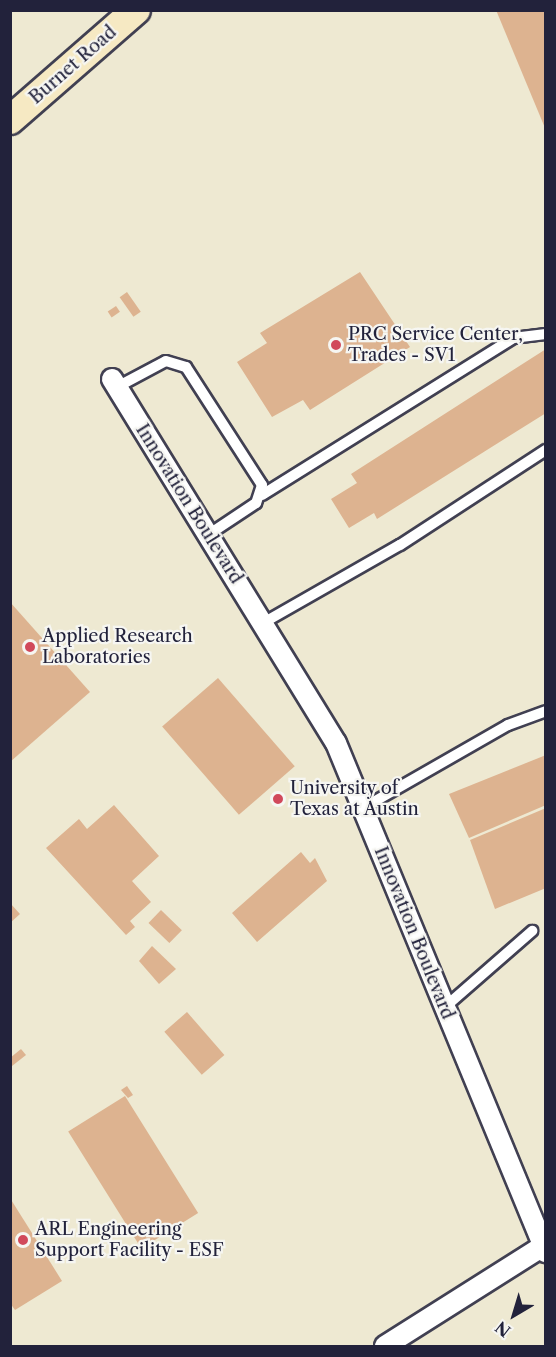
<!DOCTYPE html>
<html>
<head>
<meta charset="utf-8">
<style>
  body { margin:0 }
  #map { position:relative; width:556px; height:1357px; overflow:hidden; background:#eee9d2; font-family:"Libre Caslon Text",serif }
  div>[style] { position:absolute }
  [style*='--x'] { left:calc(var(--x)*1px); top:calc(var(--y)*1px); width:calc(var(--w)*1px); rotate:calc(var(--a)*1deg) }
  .building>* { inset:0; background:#ddb390; transform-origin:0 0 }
  .roads { filter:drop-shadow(2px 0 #414052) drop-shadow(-2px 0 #414052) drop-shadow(0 2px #414052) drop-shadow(0 -2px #414052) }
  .service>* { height:10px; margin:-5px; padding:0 5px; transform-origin:5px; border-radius:5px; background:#fff }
  .minor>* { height:20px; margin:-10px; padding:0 10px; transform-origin:10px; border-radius:10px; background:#fff }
  .secondary>* { height:28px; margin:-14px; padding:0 14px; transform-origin:14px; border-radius:14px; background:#f6e9c3 }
  .dots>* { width:16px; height:16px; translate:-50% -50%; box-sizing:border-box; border:3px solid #f6f6f2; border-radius:50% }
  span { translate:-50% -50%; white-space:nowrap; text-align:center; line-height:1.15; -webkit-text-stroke:4.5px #f6f6f2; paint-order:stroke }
  .street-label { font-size:18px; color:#22223b }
  .poi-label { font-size:18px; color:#22223b }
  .left { translate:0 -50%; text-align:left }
  .frame { position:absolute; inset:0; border:12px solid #22223b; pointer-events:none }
  .north { position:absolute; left:484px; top:1285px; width:60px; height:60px; -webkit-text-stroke:4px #f6f6f2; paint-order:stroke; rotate:218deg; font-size:16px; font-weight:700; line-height:24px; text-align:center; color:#22223b }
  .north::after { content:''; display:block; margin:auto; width:21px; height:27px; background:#22223b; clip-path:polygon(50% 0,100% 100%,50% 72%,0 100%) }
</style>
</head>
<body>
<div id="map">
  <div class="building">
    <div style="clip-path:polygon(496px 10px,546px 10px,546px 128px,545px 128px)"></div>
    <div style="clip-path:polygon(360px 272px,410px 347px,310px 410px,303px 400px,272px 417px,237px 362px,267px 343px,260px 333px)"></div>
    <div style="left:127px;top:292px;width:24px;height:9px;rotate:55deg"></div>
    <div style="left:116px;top:306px;width:7px;height:10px;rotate:56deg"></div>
    <div style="clip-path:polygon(546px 349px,546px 413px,377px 519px,374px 513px,349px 528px,331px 499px,357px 483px,351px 474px)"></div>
    <div style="clip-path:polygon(10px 602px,90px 692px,10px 762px)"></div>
    <div style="left:218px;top:678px;width:117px;height:74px;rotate:49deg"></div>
    <div style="clip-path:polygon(546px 755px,546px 805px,469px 838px,449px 794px)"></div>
    <div style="clip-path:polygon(114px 805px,159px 856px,132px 881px,151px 902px,130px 921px,135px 927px,126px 935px,46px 848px,79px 819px,87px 829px)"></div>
    <div style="clip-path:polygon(546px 808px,546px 888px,495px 909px,470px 840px)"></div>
    <div style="clip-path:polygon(301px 852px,310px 863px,315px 858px,327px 881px,257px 942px,232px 913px)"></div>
    <div style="clip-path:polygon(10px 903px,20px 914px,10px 923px)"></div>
    <div style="left:161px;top:910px;width:29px;height:18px;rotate:44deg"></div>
    <div style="clip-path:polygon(152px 946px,176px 969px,159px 984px,139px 961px)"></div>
    <div style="left:187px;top:1012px;width:57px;height:30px;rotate:49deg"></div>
    <div style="clip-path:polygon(21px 1049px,26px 1055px,12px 1066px,10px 1058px)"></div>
    <div style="clip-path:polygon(127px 1086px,133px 1095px,128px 1098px,121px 1090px)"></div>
    <div style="left:125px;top:1096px;width:138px;height:67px;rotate:58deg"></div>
    <div style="clip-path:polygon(10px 1198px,62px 1281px,15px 1310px,10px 1303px)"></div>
  </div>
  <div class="roads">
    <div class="service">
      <div style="--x:117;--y:387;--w:55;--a:-28"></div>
      <div style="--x:166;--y:361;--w:21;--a:17"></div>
      <div style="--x:186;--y:367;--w:140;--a:57.2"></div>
      <div style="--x:262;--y:485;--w:19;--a:108"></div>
      <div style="--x:256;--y:503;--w:58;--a:146.3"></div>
      <div style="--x:262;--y:495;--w:296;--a:-32"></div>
      <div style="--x:513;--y:338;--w:33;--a:-7"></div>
      <div style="--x:263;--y:623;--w:158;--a:-29.7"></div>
      <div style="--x:400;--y:545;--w:174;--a:-33.1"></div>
      <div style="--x:363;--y:808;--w:167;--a:-29.8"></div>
      <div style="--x:508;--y:725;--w:40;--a:-20.2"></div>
      <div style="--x:445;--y:1007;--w:116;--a:-41.1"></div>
    </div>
    <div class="minor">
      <div style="--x:112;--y:379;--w:427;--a:58.4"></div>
      <div style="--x:336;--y:743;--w:551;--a:67.58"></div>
      <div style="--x:385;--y:1346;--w:187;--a:-32.3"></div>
    </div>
    <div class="secondary">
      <div style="--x:10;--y:120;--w:167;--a:-41.1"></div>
    </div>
  </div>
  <div class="dots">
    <div style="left:336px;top:345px;background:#d1495b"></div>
    <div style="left:30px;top:647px;background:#d1495b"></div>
    <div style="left:278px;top:799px;background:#d1495b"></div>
    <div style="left:23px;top:1240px;background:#d1495b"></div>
  </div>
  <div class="street-label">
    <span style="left:73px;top:65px;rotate:-41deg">Burnet Road</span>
    <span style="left:189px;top:504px;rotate:58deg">Innovation Boulevard</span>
    <span style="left:414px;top:933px;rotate:68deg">Innovation Boulevard</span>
  </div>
  <div class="poi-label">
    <span class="left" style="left:348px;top:345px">PRC Service Center,<br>Trades - SV1</span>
    <span class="left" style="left:42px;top:647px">Applied Research<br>Laboratories</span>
    <span class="left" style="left:290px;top:799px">University of<br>Texas at Austin</span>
    <span class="left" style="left:35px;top:1240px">ARL Engineering<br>Support Facility - ESF</span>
  </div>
  <div class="frame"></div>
  <div class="north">N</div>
</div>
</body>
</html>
